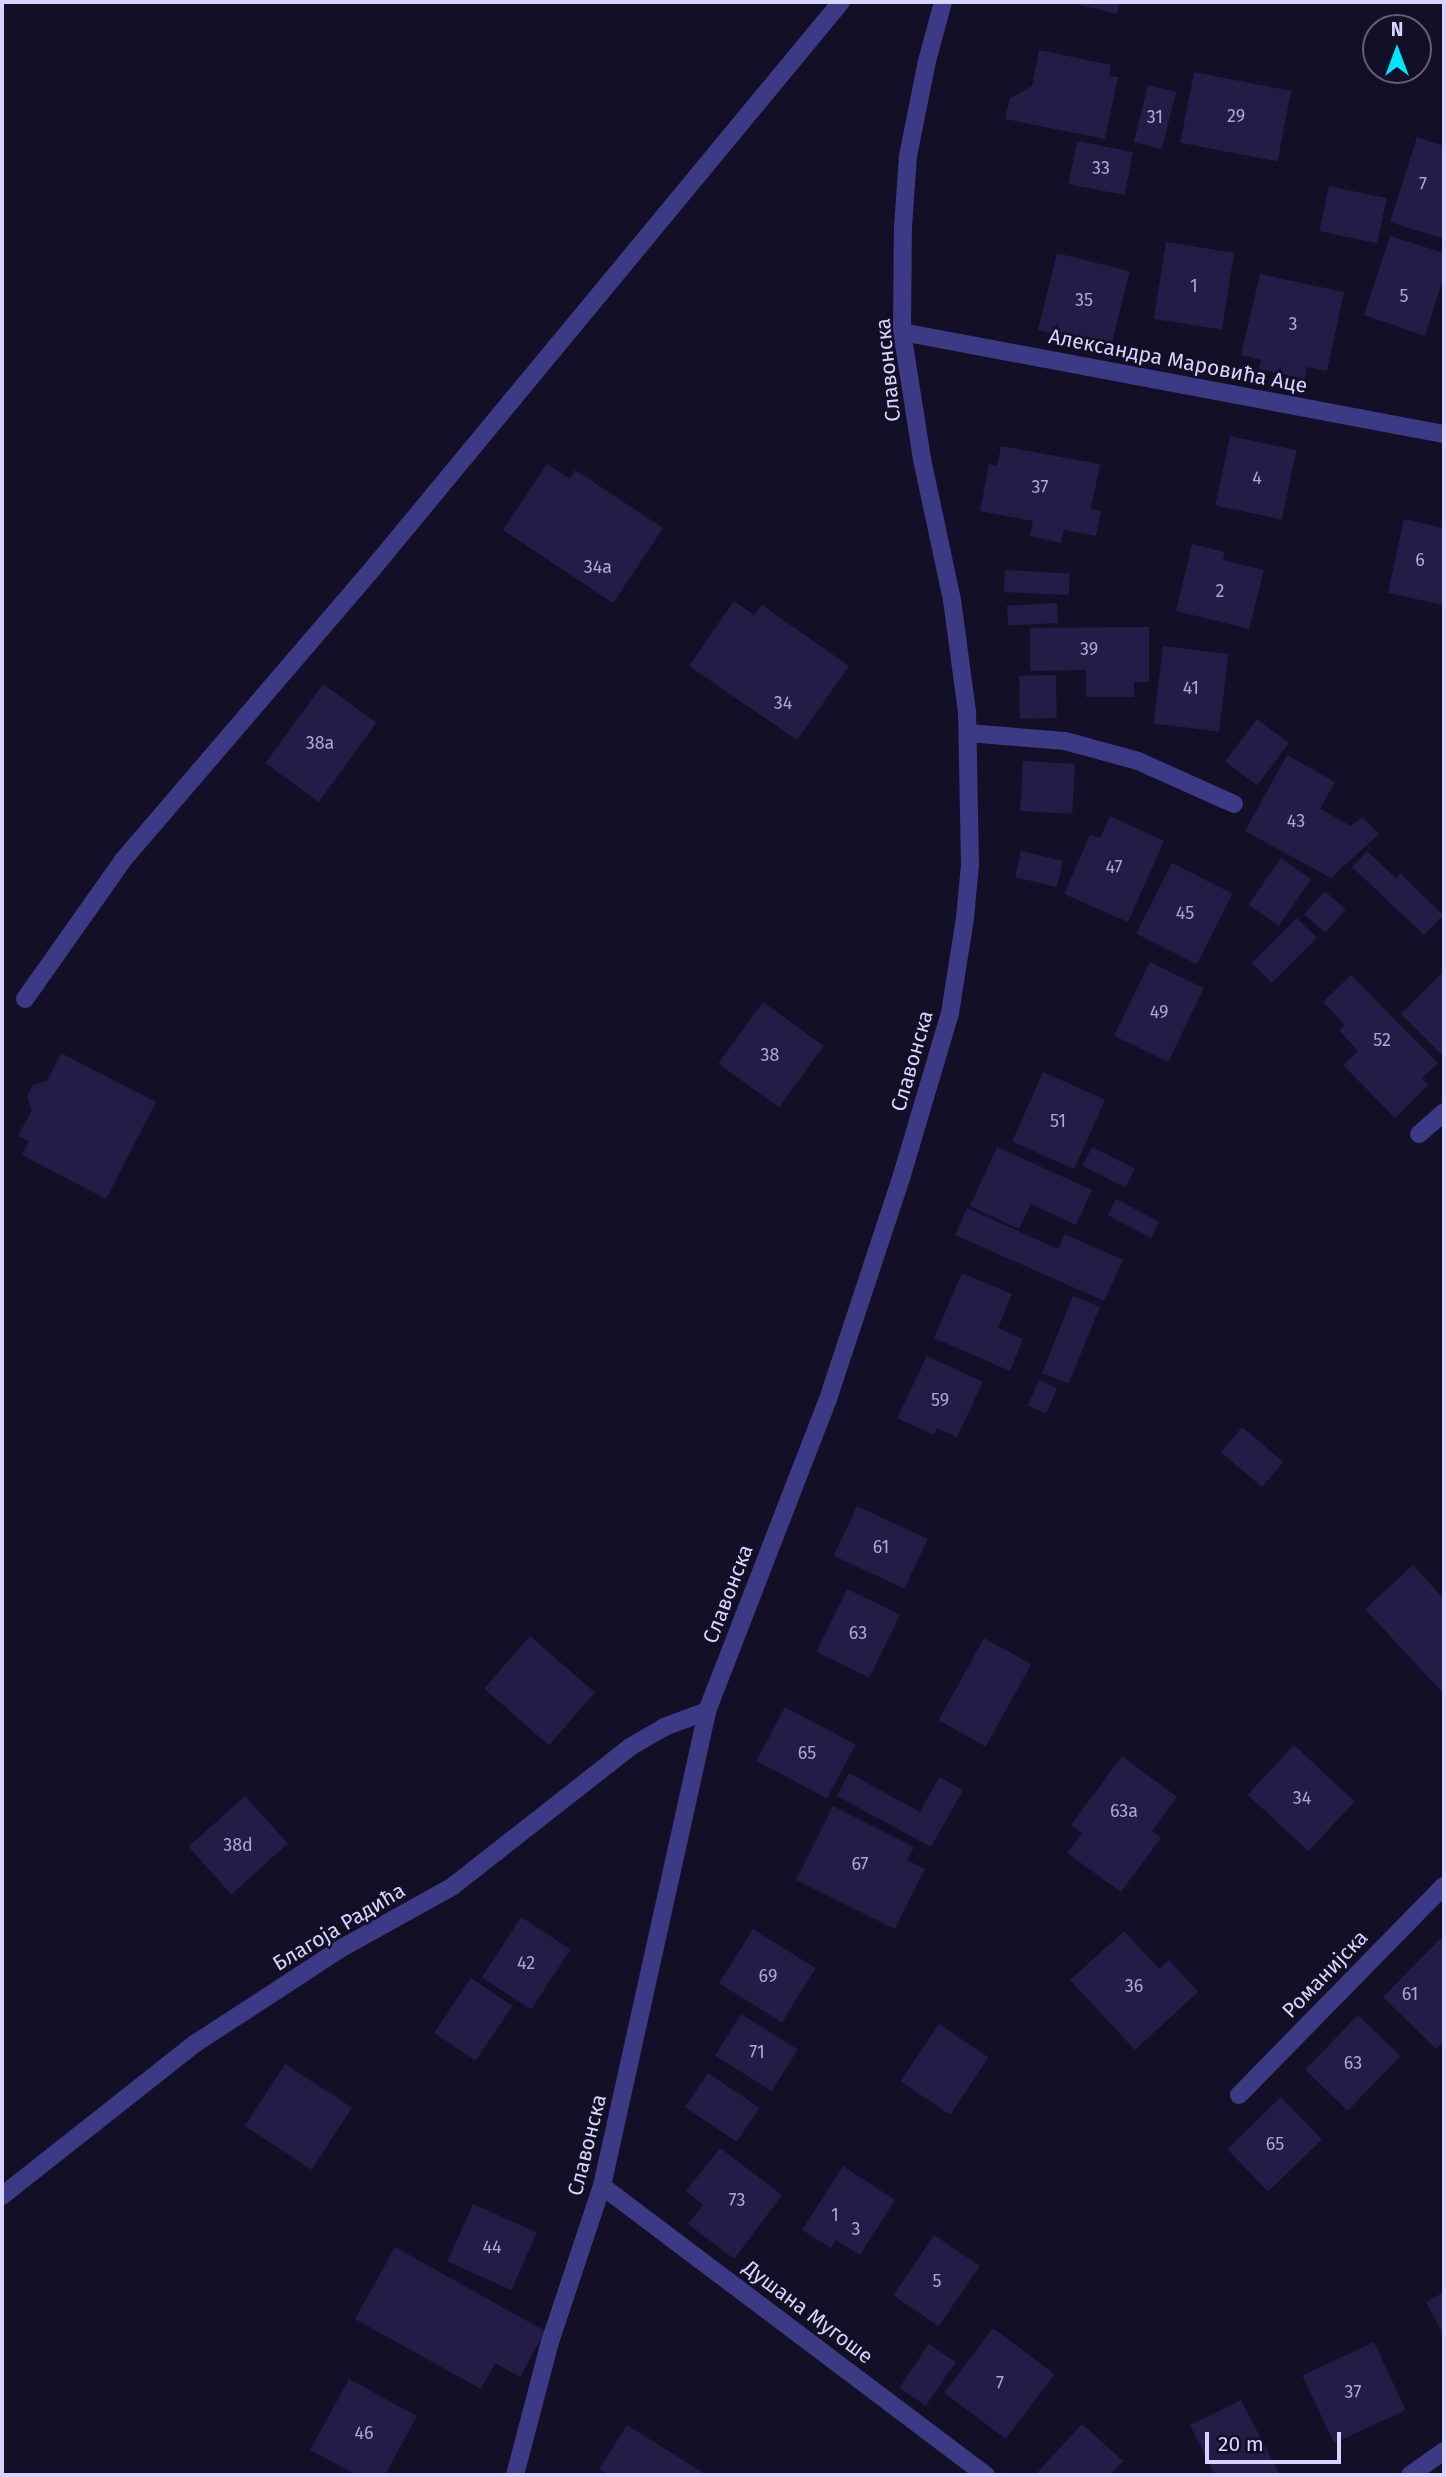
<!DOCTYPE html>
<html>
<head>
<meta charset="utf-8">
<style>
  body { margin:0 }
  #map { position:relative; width:1446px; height:2477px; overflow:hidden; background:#130f26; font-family:"Fira Sans",sans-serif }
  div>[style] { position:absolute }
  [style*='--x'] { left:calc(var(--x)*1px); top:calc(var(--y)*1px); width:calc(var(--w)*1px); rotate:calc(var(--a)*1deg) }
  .building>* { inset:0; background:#241b47; transform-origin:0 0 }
  .lane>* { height:18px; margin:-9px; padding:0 9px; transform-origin:9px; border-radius:9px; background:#3d3a85 }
  .street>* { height:18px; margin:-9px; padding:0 9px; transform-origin:9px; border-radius:9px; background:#3d3a85 }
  span { translate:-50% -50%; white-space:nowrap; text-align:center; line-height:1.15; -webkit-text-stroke:5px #130f26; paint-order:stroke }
  .number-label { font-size:18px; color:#aca6d1 }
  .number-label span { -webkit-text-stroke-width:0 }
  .street-label { font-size:21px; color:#d9d4ff }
  .frame { position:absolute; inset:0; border:4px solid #d9d4ff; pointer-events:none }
  .north { position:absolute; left:1362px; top:14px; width:70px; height:70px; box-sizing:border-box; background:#130f26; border:2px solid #625e7d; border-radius:50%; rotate:0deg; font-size:19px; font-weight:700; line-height:28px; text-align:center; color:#d9d4ff }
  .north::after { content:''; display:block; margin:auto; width:24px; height:32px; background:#00e5ff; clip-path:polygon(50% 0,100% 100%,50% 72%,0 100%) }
  .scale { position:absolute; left:1205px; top:2432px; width:136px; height:32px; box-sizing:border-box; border:4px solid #d9d4ff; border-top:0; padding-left:9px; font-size:21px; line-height:24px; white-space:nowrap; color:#d9d4ff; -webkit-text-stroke:5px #130f26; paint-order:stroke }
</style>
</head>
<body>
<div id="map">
  <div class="building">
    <div style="clip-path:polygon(1067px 2px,1120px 2px,1117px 14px)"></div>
    <div style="clip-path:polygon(1039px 50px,1111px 65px,1109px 76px,1118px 77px,1105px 139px,1005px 119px,1010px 98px,1032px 86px)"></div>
    <div style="left:1194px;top:72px;width:99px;height:72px;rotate:11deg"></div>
    <div style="left:1148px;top:85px;width:29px;height:59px;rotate:14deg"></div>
    <div style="clip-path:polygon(1417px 137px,1444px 146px,1444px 239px,1390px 222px)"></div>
    <div style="left:1077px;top:141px;width:57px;height:44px;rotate:11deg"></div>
    <div style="left:1329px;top:186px;width:59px;height:46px;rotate:12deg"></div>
    <div style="clip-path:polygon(1390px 236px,1444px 253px,1444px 276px,1425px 336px,1364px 315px)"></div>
    <div style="left:1166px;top:242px;width:69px;height:78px;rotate:9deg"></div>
    <div style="left:1057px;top:253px;width:75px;height:79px;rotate:14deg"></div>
    <div style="clip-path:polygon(1260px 274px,1344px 292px,1327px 371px,1307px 367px,1305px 379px,1259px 369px,1261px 360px,1241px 355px)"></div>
    <div style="left:1230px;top:436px;width:68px;height:71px;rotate:12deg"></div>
    <div style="clip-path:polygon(1001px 446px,1100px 464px,1091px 509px,1101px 511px,1096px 536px,1064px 530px,1061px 543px,1030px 536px,1033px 521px,980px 511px,989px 464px,997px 466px)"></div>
    <div style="clip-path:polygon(547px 464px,570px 479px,575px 470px,663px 528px,613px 603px,503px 530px)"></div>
    <div style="clip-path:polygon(1404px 519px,1444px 528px,1444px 605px,1388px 593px)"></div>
    <div style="clip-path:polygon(1192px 544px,1225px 552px,1223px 560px,1264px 570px,1249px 629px,1176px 611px)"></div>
    <div style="left:1005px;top:570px;width:65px;height:22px;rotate:3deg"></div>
    <div style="clip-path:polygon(734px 601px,754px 615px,762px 605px,849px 666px,797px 740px,689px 666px)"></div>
    <div style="left:1057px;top:603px;width:20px;height:50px;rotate:87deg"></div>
    <div style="clip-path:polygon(1149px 627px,1149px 682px,1134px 682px,1134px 697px,1086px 697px,1086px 670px,1030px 671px,1030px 628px)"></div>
    <div style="left:1163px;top:646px;width:66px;height:78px;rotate:7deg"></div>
    <div style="left:1056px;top:675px;width:43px;height:37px;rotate:89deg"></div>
    <div style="left:323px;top:684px;width:66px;height:98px;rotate:36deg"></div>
    <div style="left:1257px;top:719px;width:40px;height:53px;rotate:37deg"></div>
    <div style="clip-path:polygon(1287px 755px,1335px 782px,1320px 809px,1351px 826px,1362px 817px,1379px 834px,1331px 878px,1245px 831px)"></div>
    <div style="left:1023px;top:761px;width:52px;height:50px;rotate:3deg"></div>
    <div style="clip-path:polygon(1110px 816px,1164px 841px,1128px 922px,1064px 894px,1090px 835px,1100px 838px)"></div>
    <div style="left:1021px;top:851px;width:43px;height:27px;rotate:13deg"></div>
    <div style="clip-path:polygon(1367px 851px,1396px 878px,1400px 873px,1443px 915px,1424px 935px,1352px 867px)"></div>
    <div style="left:1281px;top:858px;width:37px;height:57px;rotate:35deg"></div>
    <div style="left:1172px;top:863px;width:68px;height:79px;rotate:27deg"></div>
    <div style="left:1325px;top:891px;width:28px;height:31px;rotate:42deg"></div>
    <div style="left:1297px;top:918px;width:28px;height:64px;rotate:45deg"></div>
    <div style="left:1150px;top:962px;width:60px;height:82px;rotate:26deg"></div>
    <div style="clip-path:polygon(1444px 971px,1444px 1057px,1401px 1014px)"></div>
    <div style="clip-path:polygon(1351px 975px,1438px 1063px,1422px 1078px,1429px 1085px,1395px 1118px,1343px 1065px,1358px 1051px,1339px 1030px,1345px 1025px,1323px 1002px)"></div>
    <div style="left:763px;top:1002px;width:75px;height:76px;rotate:36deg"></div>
    <div style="clip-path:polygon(61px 1053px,156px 1102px,106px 1199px,22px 1155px,29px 1141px,18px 1136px,32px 1110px,27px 1096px,33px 1085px,47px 1081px)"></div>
    <div style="left:1043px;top:1072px;width:68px;height:76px;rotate:24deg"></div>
    <div style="clip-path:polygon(997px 1147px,1092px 1190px,1076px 1225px,1031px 1204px,1019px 1229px,970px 1206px)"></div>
    <div style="left:1092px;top:1147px;width:48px;height:21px;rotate:27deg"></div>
    <div style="left:1116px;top:1199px;width:49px;height:18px;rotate:28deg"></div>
    <div style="clip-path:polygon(967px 1208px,1058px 1249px,1065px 1234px,1123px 1260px,1104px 1301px,955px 1235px)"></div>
    <div style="clip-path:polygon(962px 1273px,1012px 1294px,998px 1328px,1023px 1339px,1010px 1371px,934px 1338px)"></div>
    <div style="left:1073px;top:1296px;width:29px;height:83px;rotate:22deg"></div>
    <div style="clip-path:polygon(927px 1356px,983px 1382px,957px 1437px,937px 1428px,934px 1435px,897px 1418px)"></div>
    <div style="left:1039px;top:1380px;width:20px;height:28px;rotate:24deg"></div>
    <div style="left:1242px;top:1427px;width:54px;height:33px;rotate:40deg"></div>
    <div style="left:857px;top:1506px;width:78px;height:55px;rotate:25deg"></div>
    <div style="clip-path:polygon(1413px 1565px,1444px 1599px,1444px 1688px,1441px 1691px,1365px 1609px)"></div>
    <div style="left:847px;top:1589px;width:59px;height:70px;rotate:26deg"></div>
    <div style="left:530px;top:1636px;width:86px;height:70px;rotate:41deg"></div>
    <div style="left:984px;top:1638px;width:54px;height:94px;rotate:29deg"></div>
    <div style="left:785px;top:1707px;width:80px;height:61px;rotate:28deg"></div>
    <div style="left:1294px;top:1745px;width:83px;height:68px;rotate:43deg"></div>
    <div style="clip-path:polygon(1122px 1756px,1177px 1797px,1152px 1831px,1161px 1838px,1121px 1892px,1067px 1853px,1082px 1833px,1071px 1825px)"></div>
    <div style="clip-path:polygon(849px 1773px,920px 1812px,939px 1777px,963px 1790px,931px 1847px,837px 1796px)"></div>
    <div style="left:245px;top:1796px;width:64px;height:76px;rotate:48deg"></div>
    <div style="clip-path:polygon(833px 1806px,914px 1847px,907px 1860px,925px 1869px,895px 1929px,796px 1880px)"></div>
    <div style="left:521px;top:1917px;width:59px;height:72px;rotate:33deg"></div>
    <div style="left:753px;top:1929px;width:74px;height:64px;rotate:32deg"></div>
    <div style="clip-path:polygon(1124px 1931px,1159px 1969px,1169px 1960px,1198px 1992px,1135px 2050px,1070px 1980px)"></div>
    <div style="clip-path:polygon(1441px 1938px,1444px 1941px,1444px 2041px,1436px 2049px,1383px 1997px)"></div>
    <div style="left:471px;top:1978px;width:50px;height:66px;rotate:34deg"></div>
    <div style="left:741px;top:2014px;width:67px;height:49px;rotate:32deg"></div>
    <div style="left:1358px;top:2015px;width:59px;height:76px;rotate:44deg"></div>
    <div style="left:939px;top:2024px;width:60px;height:69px;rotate:34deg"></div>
    <div style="left:285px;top:2064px;width:80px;height:74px;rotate:33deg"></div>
    <div style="left:708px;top:2073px;width:62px;height:41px;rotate:34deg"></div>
    <div style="left:1281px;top:2097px;width:59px;height:75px;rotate:46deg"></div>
    <div style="clip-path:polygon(720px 2148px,782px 2195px,734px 2259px,688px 2224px,703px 2205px,686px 2191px)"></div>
    <div style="clip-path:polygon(843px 2166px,895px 2200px,860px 2255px,836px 2240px,831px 2248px,802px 2230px)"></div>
    <div style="left:473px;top:2204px;width:70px;height:63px;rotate:24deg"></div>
    <div style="left:934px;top:2235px;width:55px;height:73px;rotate:34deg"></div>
    <div style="clip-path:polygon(395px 2247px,545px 2331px,520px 2377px,495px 2363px,481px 2389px,355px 2319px)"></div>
    <div style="clip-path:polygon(1444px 2292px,1444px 2336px,1426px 2302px)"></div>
    <div style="left:993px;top:2328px;width:77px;height:81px;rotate:37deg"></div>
    <div style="left:1374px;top:2342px;width:75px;height:79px;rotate:65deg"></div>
    <div style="left:929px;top:2344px;width:32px;height:53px;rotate:34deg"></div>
    <div style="clip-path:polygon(349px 2379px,417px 2416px,385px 2475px,357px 2475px,310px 2450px)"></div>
    <div style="clip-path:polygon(1241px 2400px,1280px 2475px,1215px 2475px,1190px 2425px)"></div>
    <div style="clip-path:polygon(1082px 2424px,1123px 2461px,1110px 2475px,1035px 2475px)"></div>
    <div style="clip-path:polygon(627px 2425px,707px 2475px,609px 2475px,599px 2469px)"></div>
  </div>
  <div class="lane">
    <div style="--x:25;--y:999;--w:170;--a:-54.8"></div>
    <div style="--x:123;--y:860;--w:386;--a:-49.4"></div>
    <div style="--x:374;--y:567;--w:733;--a:-50.42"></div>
  </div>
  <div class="street">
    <div style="--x:902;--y:332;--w:552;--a:10.66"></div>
    <div style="--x:968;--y:733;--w:97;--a:4.7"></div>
    <div style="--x:1065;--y:741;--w:76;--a:15.3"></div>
    <div style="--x:1138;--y:761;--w:105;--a:24.1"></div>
    <div style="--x:1419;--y:1134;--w:33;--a:-41"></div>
    <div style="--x:1239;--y:2095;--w:293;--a:-45.6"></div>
    <div style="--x:602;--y:2186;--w:481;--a:37"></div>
    <div style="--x:2;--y:2196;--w:247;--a:-38.3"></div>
    <div style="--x:196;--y:2043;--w:172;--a:-33.1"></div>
    <div style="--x:340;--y:1949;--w:129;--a:-29.1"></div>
    <div style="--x:453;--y:1886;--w:225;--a:-38.1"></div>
    <div style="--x:630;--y:1747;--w:39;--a:-30"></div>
    <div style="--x:664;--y:1727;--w:46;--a:-20.4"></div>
    <div style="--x:515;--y:2475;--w:138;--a:-75.3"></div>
    <div style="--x:550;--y:2342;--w:164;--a:-71.6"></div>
    <div style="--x:602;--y:2186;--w:486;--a:-77.5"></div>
    <div style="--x:707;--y:1711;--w:335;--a:-68.8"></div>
    <div style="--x:828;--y:1399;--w:236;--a:-71.7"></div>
    <div style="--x:902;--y:1175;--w:169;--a:-73.5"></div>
    <div style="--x:950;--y:1013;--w:96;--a:-81"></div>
    <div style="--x:965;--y:918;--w:53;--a:-84.6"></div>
    <div style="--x:970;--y:865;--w:153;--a:-91.1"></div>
    <div style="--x:967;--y:712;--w:113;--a:-97.6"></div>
    <div style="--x:952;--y:600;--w:144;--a:-102"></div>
    <div style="--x:922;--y:459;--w:129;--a:-98.9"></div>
    <div style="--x:902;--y:332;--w:105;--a:-89.5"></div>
    <div style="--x:903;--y:227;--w:71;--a:-86"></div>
    <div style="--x:908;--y:156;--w:97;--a:-78.7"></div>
    <div style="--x:927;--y:61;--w:61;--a:-74.8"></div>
    <div style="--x:1410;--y:2475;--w:42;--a:-35.2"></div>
  </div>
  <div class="number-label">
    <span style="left:1236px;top:116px">29</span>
    <span style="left:1155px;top:117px">31</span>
    <span style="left:1101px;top:168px">33</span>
    <span style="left:1423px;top:184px">7</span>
    <span style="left:1194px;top:286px">1</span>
    <span style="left:1404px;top:296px">5</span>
    <span style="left:1084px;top:300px">35</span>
    <span style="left:1293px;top:324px">3</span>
    <span style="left:1257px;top:478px">4</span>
    <span style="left:1040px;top:487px">37</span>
    <span style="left:1420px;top:560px">6</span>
    <span style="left:598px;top:567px">34a</span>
    <span style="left:1220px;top:591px">2</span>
    <span style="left:1089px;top:649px">39</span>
    <span style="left:1191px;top:688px">41</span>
    <span style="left:783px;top:703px">34</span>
    <span style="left:320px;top:743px">38a</span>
    <span style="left:1296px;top:821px">43</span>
    <span style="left:1114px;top:867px">47</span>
    <span style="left:1185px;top:913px">45</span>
    <span style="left:1159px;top:1012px">49</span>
    <span style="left:1382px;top:1040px">52</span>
    <span style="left:770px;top:1055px">38</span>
    <span style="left:1058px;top:1121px">51</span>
    <span style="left:940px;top:1400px">59</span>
    <span style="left:881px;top:1547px">61</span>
    <span style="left:858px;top:1633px">63</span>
    <span style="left:807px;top:1753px">65</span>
    <span style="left:1302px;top:1798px">34</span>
    <span style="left:1124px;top:1811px">63a</span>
    <span style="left:238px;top:1845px">38d</span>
    <span style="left:860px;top:1864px">67</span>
    <span style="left:526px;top:1963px">42</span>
    <span style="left:768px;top:1976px">69</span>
    <span style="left:1134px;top:1986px">36</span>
    <span style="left:1410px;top:1994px">61</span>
    <span style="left:757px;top:2052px">71</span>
    <span style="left:1353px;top:2063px">63</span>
    <span style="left:1275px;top:2144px">65</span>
    <span style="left:737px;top:2200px">73</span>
    <span style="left:835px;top:2215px">1</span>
    <span style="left:856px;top:2229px">3</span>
    <span style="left:492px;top:2247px">44</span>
    <span style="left:937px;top:2281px">5</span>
    <span style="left:1000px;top:2383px">7</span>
    <span style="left:1353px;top:2392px">37</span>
    <span style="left:364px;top:2433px">46</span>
  </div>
  <div class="street-label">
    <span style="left:1178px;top:361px;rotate:11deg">Александра Маровића Аце</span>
    <span style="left:888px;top:370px;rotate:-96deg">Славонска</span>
    <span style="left:912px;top:1061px;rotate:-74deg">Славонска</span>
    <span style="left:728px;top:1594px;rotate:-69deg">Славонска</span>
    <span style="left:339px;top:1927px;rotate:-31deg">Благоја Радића</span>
    <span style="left:1325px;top:1974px;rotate:-46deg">Романијска</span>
    <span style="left:587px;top:2145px;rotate:-76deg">Славонска</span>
    <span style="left:808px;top:2312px;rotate:37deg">Душана Мугоше</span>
  </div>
  <div class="frame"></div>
  <div class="north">N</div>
  <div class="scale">20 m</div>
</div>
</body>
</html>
